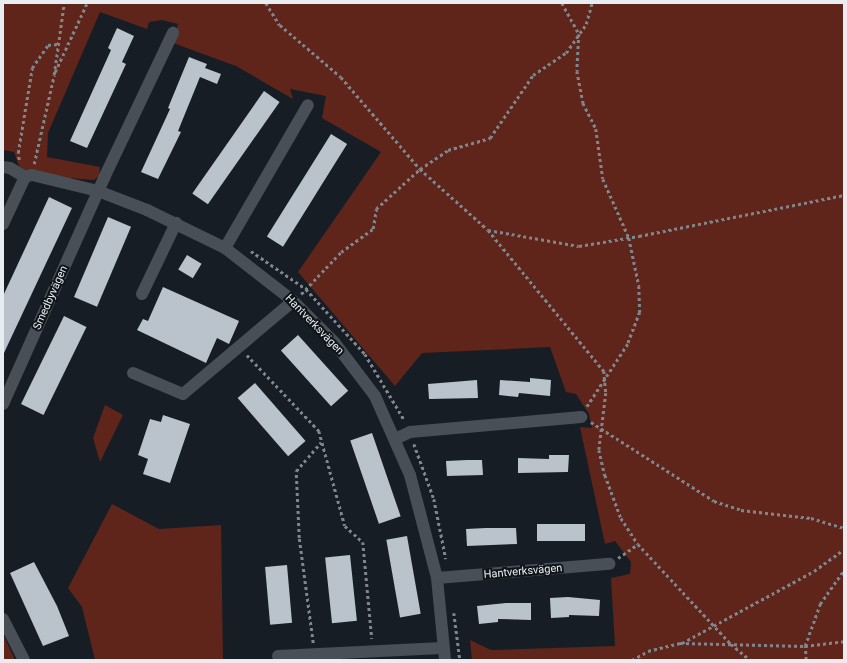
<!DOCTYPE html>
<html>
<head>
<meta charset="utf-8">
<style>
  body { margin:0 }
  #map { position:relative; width:847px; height:663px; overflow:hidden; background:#171d24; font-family:Roboto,sans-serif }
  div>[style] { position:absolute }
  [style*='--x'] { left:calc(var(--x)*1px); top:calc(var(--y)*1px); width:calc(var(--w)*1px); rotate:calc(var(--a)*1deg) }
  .green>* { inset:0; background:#5f251b }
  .building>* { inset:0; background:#bac3cb; transform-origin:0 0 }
  .path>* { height:2.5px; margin-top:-1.25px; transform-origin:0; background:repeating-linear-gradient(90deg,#80868b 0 3px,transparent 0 6px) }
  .minor>* { height:12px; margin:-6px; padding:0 6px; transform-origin:6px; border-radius:6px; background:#484f56 }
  span { translate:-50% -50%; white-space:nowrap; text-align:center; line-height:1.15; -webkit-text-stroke:4px #0f141a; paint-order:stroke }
  .street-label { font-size:11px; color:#e8edf1 }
  .frame { position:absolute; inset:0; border:4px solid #e8edf1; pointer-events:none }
</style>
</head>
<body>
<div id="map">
  <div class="green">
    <div style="clip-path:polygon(3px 3px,844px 3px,844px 660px,472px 660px,470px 640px,491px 650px,615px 646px,611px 578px,630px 574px,631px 562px,615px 541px,605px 544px,580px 427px,592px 428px,589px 414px,576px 394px,566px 392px,550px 347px,422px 353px,395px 386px,298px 272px,381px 152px,322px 118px,326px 96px,290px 89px,293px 99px,236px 66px,173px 43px,178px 24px,162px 20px,149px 22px,147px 29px,100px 12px,48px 133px,47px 157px,100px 167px,99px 176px,94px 180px,32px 175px,19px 166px,14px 152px,3px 150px)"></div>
    <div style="clip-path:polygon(105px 405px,123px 415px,100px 462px,93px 438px)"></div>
    <div style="clip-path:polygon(112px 504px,159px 529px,221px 525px,223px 660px,95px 660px,82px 607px,68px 588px)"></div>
    <div style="clip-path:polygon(3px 634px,15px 660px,3px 660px)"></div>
  </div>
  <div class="building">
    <div style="clip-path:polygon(117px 28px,134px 36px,122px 62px,126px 64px,87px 148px,70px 141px,111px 50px,108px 48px)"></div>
    <div style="clip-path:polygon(189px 57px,207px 64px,205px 68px,221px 74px,217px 84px,200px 77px,178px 131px,181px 132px,158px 179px,141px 172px,170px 109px,168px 108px)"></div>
    <div style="left:264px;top:91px;width:19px;height:125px;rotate:35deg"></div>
    <div style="left:331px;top:134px;width:19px;height:121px;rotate:32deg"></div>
    <div style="clip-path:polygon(49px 197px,72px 208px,3px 355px,3px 296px)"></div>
    <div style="left:108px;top:217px;width:25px;height:87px;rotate:23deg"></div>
    <div style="left:187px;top:255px;width:17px;height:17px;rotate:31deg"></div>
    <div style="clip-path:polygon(163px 287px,239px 321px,229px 344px,217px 338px,206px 363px,137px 330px,143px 319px,148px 321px)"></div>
    <div style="left:64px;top:316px;width:25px;height:98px;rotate:26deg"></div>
    <div style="left:298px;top:335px;width:75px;height:23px;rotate:48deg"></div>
    <div style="clip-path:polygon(530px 378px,551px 380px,550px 396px,519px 393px,518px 397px,499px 395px,500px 380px,530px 382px)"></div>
    <div style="clip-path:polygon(477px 380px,478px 398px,429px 399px,428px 384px)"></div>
    <div style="left:255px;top:383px;width:77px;height:23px;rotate:49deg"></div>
    <div style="clip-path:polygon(163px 415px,190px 424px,170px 483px,143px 474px,148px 459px,138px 455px,150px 419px,161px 422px)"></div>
    <div style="left:372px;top:433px;width:88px;height:23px;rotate:71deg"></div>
    <div style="clip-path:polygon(549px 455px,569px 455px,568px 472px,518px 473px,518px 458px,549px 459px)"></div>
    <div style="clip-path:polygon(467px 460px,482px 460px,483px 475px,447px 476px,446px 461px)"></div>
    <div style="left:537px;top:524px;width:48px;height:17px"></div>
    <div style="clip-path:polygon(486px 528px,516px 528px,517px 544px,467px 546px,466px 529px)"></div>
    <div style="left:407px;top:536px;width:79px;height:21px;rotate:80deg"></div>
    <div style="left:350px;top:555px;width:66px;height:25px;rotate:84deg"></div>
    <div style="clip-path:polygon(34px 562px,57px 606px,69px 636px,43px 646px,10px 573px)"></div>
    <div style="left:287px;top:565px;width:58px;height:22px;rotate:85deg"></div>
    <div style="clip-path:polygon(568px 597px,600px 600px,599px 616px,569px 615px,569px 617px,551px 618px,550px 598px)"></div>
    <div style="clip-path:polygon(506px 603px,531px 603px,531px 620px,498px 619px,498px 622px,479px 624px,477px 606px)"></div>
  </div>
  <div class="path">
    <div style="--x:266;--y:3;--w:26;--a:58"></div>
    <div style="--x:280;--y:25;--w:80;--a:40.4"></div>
    <div style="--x:341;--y:77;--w:121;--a:49.3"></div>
    <div style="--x:420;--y:169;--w:91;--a:41.9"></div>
    <div style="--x:488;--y:230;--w:183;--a:50.6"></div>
    <div style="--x:604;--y:371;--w:22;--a:85"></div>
    <div style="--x:606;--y:393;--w:57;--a:97"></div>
    <div style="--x:599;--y:450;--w:26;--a:77"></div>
    <div style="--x:605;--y:475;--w:46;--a:69.6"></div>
    <div style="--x:621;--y:518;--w:31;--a:57"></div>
    <div style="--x:638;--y:544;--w:137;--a:47.1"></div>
    <div style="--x:731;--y:644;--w:25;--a:40"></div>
    <div style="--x:562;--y:3;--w:35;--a:61"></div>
    <div style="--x:579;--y:34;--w:37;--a:93"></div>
    <div style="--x:577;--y:71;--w:33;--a:79"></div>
    <div style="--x:583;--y:103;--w:29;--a:63"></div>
    <div style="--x:596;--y:129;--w:50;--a:82"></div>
    <div style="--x:603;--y:179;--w:64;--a:66.2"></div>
    <div style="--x:629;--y:238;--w:49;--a:78.2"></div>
    <div style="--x:639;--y:286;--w:26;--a:88"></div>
    <div style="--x:640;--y:312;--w:34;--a:111"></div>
    <div style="--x:628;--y:344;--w:75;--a:123.1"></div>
    <div style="--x:55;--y:72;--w:76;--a:-65.1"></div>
    <div style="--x:19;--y:160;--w:7;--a:-98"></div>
    <div style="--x:18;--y:153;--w:86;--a:-80.6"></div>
    <div style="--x:32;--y:68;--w:28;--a:-55"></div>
    <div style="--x:48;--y:45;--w:10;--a:-6"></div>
    <div style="--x:34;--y:164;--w:91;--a:-77.3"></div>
    <div style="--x:54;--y:75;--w:73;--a:-82.1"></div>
    <div style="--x:488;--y:230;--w:92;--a:10"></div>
    <div style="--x:579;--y:246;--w:61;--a:-9.5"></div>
    <div style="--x:639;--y:236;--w:209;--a:-11.3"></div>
    <div style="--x:251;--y:251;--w:67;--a:34.6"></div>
    <div style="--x:306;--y:289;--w:88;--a:47.8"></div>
    <div style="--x:365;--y:354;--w:78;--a:59.2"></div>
    <div style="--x:301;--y:294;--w:58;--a:-46.4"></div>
    <div style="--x:341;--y:252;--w:39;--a:-36"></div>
    <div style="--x:373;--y:229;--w:20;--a:-81"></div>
    <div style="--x:376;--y:209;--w:59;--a:-42.3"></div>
    <div style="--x:420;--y:169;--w:34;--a:-34"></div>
    <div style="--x:448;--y:150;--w:44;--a:-15.9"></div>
    <div style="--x:490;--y:138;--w:76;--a:-55.7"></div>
    <div style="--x:533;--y:75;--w:40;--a:-34"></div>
    <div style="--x:566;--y:53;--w:35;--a:-55"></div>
    <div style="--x:586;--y:24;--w:22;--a:-74"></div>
    <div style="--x:247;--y:355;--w:105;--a:46.5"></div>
    <div style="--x:319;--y:431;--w:98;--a:74.7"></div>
    <div style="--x:345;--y:526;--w:24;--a:42"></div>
    <div style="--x:363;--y:542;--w:97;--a:84.7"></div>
    <div style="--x:591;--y:422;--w:146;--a:32.7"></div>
    <div style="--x:714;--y:501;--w:28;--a:18"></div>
    <div style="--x:741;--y:510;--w:70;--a:6.5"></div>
    <div style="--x:811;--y:518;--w:34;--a:17"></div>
    <div style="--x:414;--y:444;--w:59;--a:70"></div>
    <div style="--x:434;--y:499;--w:61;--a:78.7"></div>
    <div style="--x:618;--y:558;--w:24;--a:-35"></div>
    <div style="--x:454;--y:613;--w:47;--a:82.7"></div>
    <div style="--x:313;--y:643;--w:106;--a:-97.6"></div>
    <div style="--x:299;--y:538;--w:67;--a:-92.6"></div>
    <div style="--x:296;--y:471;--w:38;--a:-49"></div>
    <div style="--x:682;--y:643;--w:150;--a:-28.6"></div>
    <div style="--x:814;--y:571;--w:37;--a:-36"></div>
    <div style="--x:632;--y:660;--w:18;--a:-29"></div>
    <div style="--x:648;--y:651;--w:33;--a:-14"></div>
    <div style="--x:680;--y:643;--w:125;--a:1.4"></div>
    <div style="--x:805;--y:646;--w:39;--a:-7"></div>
    <div style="--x:806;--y:660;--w:14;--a:-94"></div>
    <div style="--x:805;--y:646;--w:45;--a:-70.3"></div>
    <div style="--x:820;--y:604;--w:42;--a:-54.8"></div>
  </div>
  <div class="minor">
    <div style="--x:3;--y:167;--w:7;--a:8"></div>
    <div style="--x:10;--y:168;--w:17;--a:31"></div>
    <div style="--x:25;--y:177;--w:7;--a:-16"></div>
    <div style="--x:32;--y:175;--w:68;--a:13.6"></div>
    <div style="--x:98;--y:191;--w:53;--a:21.2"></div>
    <div style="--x:147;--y:210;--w:87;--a:26"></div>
    <div style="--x:225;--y:248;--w:86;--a:37.9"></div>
    <div style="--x:293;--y:301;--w:58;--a:45"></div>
    <div style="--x:334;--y:342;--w:68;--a:52.8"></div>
    <div style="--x:375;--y:396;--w:86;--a:66.1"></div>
    <div style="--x:410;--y:475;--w:106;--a:75.3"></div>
    <div style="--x:437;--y:578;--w:82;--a:84.4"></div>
    <div style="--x:3;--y:224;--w:52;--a:-64.9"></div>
    <div style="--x:225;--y:248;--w:165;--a:-59.9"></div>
    <div style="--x:142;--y:294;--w:79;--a:-64.4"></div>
    <div style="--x:133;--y:373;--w:54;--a:22.8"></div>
    <div style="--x:183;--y:394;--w:144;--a:-40.2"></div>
    <div style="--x:3;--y:404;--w:248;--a:-65.9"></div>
    <div style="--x:104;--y:178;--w:161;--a:-64.6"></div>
    <div style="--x:395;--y:439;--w:17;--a:-25"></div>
    <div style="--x:410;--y:432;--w:172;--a:-5"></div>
    <div style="--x:437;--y:578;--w:173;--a:-4.7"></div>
    <div style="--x:3;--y:619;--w:46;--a:62.9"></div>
    <div style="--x:278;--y:656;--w:164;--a:-2.8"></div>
  </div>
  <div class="street-label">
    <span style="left:51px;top:298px;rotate:-66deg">Smedbyvägen</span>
    <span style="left:314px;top:325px;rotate:46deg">Hantverksvägen</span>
    <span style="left:523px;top:572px;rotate:-5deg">Hantverksvägen</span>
  </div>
  <div class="frame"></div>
</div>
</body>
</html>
